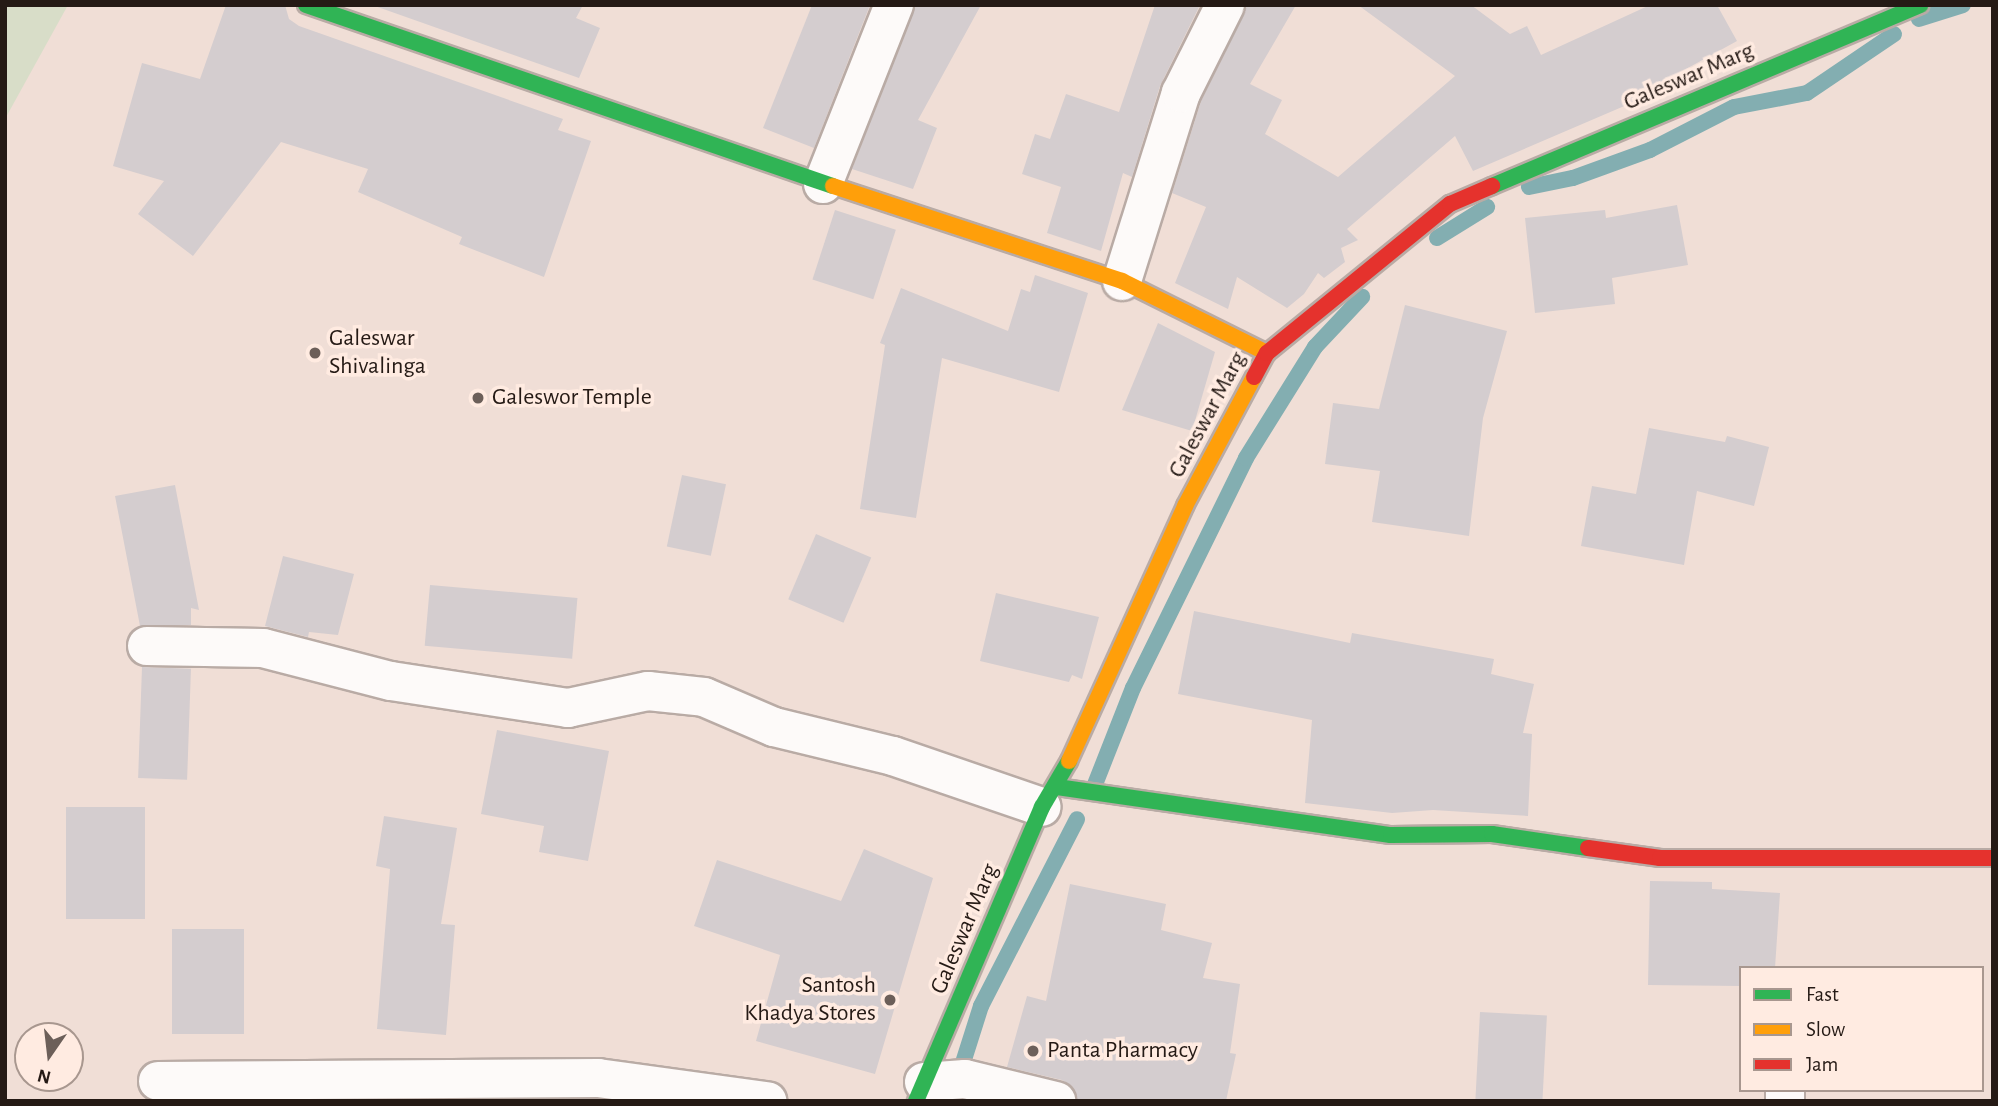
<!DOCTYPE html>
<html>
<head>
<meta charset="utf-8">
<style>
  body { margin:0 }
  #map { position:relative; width:1998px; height:1106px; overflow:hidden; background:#f0ded6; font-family:"Alegreya Sans",sans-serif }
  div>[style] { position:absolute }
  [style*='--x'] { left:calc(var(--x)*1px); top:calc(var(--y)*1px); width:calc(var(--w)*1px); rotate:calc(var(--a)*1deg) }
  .green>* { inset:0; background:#d8ddc8 }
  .stream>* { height:16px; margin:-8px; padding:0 8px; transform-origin:8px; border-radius:8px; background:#83aeb1 }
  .building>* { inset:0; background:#d4cdcf; transform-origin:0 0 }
  .roads { filter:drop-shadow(2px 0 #b9aba5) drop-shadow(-2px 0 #b9aba5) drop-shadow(0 2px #b9aba5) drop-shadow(0 -2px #b9aba5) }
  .street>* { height:38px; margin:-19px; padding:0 19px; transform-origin:19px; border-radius:19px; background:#fdfaf9 }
  .fast>* { height:16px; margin:-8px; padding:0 8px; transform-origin:8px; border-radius:8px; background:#30b455 }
  .slow>* { height:16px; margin:-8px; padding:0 8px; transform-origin:8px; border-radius:8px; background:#ff9f0a }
  .jam>* { height:16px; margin:-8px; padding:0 8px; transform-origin:8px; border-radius:8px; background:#e5322d }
  .dots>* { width:19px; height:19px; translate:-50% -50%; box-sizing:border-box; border:4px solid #ffebe1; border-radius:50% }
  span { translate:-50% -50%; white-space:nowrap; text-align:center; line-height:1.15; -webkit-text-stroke:7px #ffebe1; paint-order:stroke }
  .street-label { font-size:24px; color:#251a15 }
  .poi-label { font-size:24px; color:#251a15 }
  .left { translate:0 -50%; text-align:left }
  .right { translate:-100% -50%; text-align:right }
  .frame { position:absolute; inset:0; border:7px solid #251a15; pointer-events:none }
  .legend { position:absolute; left:1739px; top:966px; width:245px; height:126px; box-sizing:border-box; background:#ffebe1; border:2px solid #a8978f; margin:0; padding:9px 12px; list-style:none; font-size:21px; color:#251a15 }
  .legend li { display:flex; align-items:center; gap:14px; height:35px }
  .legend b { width:35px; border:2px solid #a8978f }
  .north { position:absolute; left:14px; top:1022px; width:70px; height:70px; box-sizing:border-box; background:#ffebe1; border:2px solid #a8978f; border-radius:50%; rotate:194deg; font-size:19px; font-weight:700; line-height:28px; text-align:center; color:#251a15 }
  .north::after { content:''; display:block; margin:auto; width:24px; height:32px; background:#6c5f59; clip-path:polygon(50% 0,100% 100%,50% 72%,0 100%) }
</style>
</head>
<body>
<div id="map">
  <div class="green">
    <div style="clip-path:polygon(5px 5px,68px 5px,5px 119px)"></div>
  </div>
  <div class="stream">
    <div style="--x:1919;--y:19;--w:46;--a:-17.7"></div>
    <div style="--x:1529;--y:187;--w:45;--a:-11.6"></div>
    <div style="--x:1573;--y:178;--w:82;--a:-20"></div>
    <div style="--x:1650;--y:150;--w:94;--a:-27.1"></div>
    <div style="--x:1734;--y:107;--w:74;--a:-10.9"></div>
    <div style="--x:1807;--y:93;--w:105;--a:-34.1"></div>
    <div style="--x:1437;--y:238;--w:59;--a:-31.8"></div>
    <div style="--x:1092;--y:792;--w:112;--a:-68.5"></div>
    <div style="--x:1133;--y:688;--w:256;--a:-63.8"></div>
    <div style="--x:1246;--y:458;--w:131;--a:-58.1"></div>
    <div style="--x:1315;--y:347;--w:69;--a:-46.8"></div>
    <div style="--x:961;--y:1069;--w:66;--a:-72.4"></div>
    <div style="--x:981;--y:1006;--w:210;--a:-62.8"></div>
  </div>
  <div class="building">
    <div style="clip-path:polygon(226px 5px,285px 5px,289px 19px,299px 26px,563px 119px,558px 130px,591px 141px,544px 277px,459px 244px,462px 237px,358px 192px,368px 169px,281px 142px,193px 256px,138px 214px,164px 181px,113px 166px,142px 63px,200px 79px)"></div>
    <div style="clip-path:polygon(372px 5px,583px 5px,576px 18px,600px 28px,579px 78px)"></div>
    <div style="clip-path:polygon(812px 5px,870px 5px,814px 148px,763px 128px)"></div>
    <div style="clip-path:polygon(915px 5px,981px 5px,918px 120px,937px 128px,913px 189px,852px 169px)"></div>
    <div style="clip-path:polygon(1155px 5px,1200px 5px,1160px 86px,1132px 177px,1123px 173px,1101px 251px,1047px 233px,1061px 187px,1022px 174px,1035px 134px,1050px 139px,1066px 94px,1119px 112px)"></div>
    <div style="clip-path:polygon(1247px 5px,1296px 5px,1250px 84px,1282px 100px,1265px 134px,1338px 177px,1455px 76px,1358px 5px,1471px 5px,1510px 34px,1527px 26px,1541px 55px,1650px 5px,1717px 5px,1737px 41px,1635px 97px,1636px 101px,1473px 171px,1455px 136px,1347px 229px,1358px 240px,1341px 248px,1345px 262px,1324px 278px,1318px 273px,1304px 294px,1287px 308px,1237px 277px,1228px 309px,1175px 283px,1206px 207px,1172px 193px,1201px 101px)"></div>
    <div style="clip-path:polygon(1677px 205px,1688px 265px,1612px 278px,1615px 304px,1535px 313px,1525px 218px,1605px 210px,1606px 218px)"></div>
    <div style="left:835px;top:210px;width:64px;height:73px;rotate:18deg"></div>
    <div style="clip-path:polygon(1035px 275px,1088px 293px,1059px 392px,942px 358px,916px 518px,860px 509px,885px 345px,880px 343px,901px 288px,1008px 331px,1021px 289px,1030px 292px)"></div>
    <div style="clip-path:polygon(1405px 305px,1507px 331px,1483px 418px,1469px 536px,1372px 522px,1380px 471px,1325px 464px,1333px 403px,1379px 409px)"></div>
    <div style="clip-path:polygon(1158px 323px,1215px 352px,1192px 431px,1122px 410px)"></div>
    <div style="clip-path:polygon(1649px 428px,1725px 442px,1727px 436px,1769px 447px,1754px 506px,1697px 491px,1684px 565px,1581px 546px,1592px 486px,1636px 494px)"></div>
    <div style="left:682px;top:475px;width:45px;height:73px;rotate:12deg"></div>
    <div style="clip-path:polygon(175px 485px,199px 610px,191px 608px,191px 625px,140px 626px,115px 496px)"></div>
    <div style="left:816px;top:534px;width:60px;height:71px;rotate:23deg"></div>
    <div style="clip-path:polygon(283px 556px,354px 574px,338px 635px,309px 632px,308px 637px,265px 626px)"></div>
    <div style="left:430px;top:585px;width:148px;height:61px;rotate:5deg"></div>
    <div style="clip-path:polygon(996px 593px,1099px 617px,1082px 679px,1072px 675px,1069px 682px,980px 661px)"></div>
    <div style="clip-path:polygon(1194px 611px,1350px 643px,1352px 633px,1494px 659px,1491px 674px,1534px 684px,1523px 733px,1532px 734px,1528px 816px,1433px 810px,1392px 813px,1305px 803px,1312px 720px,1178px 694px)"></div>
    <div style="left:142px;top:667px;width:49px;height:111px;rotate:2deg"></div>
    <div style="clip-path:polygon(497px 730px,609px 751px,588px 861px,539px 852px,544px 826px,481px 814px)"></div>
    <div style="left:66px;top:807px;width:79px;height:112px"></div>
    <div style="clip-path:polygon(384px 816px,457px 828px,441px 924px,455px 925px,446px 1035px,377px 1029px,390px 869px,376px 866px)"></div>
    <div style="clip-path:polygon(864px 849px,933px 878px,875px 1074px,756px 1041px,780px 955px,694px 926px,717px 860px,841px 901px)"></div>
    <div style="clip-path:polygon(1650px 881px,1712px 882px,1712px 889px,1780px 893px,1775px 968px,1741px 968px,1741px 986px,1648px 985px)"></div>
    <div style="clip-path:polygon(1070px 884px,1166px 904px,1161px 930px,1212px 943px,1203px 978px,1240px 984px,1230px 1053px,1236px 1054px,1226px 1101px,1077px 1101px,1072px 1086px,1062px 1080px,1007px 1067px,1027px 996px,1046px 1001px)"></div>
    <div style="left:172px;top:929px;width:72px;height:105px"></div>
    <div style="left:1480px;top:1012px;width:67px;height:89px;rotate:3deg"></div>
  </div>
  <div class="roads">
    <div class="street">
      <div style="--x:823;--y:184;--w:193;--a:-68.4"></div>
      <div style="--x:1122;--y:281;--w:197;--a:-72.6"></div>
      <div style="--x:1181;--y:93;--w:98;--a:-63.4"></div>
      <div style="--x:147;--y:646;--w:116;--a:1"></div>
      <div style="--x:263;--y:648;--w:132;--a:14.5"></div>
      <div style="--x:391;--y:681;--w:179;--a:8.7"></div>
      <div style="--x:568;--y:708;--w:82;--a:-12"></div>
      <div style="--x:648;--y:691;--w:56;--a:6.1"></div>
      <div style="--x:704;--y:697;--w:76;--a:23.2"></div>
      <div style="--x:774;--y:727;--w:122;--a:13.7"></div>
      <div style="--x:893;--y:756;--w:157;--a:18.9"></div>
      <div style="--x:158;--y:1081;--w:440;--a:-0.4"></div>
      <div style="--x:598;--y:1078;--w:171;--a:7.8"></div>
      <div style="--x:924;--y:1082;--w:41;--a:-4.2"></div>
      <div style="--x:965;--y:1079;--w:94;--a:13.6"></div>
      <div style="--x:1785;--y:1101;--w:11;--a:-90"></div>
    </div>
    <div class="fast">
      <div style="--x:306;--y:5;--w:557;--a:18.96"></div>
      <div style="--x:1492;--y:186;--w:465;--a:-22.9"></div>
      <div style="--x:1057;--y:787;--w:337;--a:8.2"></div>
      <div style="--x:1391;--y:835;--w:101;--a:-0.6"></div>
      <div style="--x:1492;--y:834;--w:97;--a:8.3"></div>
      <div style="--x:916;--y:1101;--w:320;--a:-66.8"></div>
      <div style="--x:1042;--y:807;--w:53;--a:-59.6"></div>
    </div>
    <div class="slow">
      <div style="--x:833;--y:186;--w:304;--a:18.2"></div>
      <div style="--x:1122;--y:281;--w:162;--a:26.4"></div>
      <div style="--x:1069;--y:761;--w:280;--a:-65.5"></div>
      <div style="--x:1185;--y:506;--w:146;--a:-61.9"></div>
    </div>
    <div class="jam">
      <div style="--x:1254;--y:377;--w:27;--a:-62"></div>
      <div style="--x:1267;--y:353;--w:236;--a:-39.2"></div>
      <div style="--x:1450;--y:204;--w:46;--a:-23.2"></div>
      <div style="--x:1588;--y:848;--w:73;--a:7.9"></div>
      <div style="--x:1660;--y:858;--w:333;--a:0"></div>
    </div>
  </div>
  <div class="dots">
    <div style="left:315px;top:353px;background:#6c5f59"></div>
    <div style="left:478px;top:398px;background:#6c5f59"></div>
    <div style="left:890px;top:1000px;background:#6c5f59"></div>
    <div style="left:1033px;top:1051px;background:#6c5f59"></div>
  </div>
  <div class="street-label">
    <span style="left:1689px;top:77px;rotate:-23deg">Galeswar Marg</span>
    <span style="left:1208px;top:415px;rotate:-62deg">Galeswar Marg</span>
    <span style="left:965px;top:929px;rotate:-67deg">Galeswar Marg</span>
  </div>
  <div class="poi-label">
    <span class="left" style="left:329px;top:353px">Galeswar<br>Shivalinga</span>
    <span class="left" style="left:492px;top:398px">Galeswor Temple</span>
    <span class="right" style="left:876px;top:1000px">Santosh<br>Khadya Stores</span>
    <span class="left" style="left:1047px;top:1051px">Panta Pharmacy</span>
  </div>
  <div class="frame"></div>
  <ul class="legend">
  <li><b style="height:9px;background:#30b455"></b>Fast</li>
  <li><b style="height:9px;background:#ff9f0a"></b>Slow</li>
  <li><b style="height:9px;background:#e5322d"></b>Jam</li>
  </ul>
  <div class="north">N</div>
</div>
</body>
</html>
